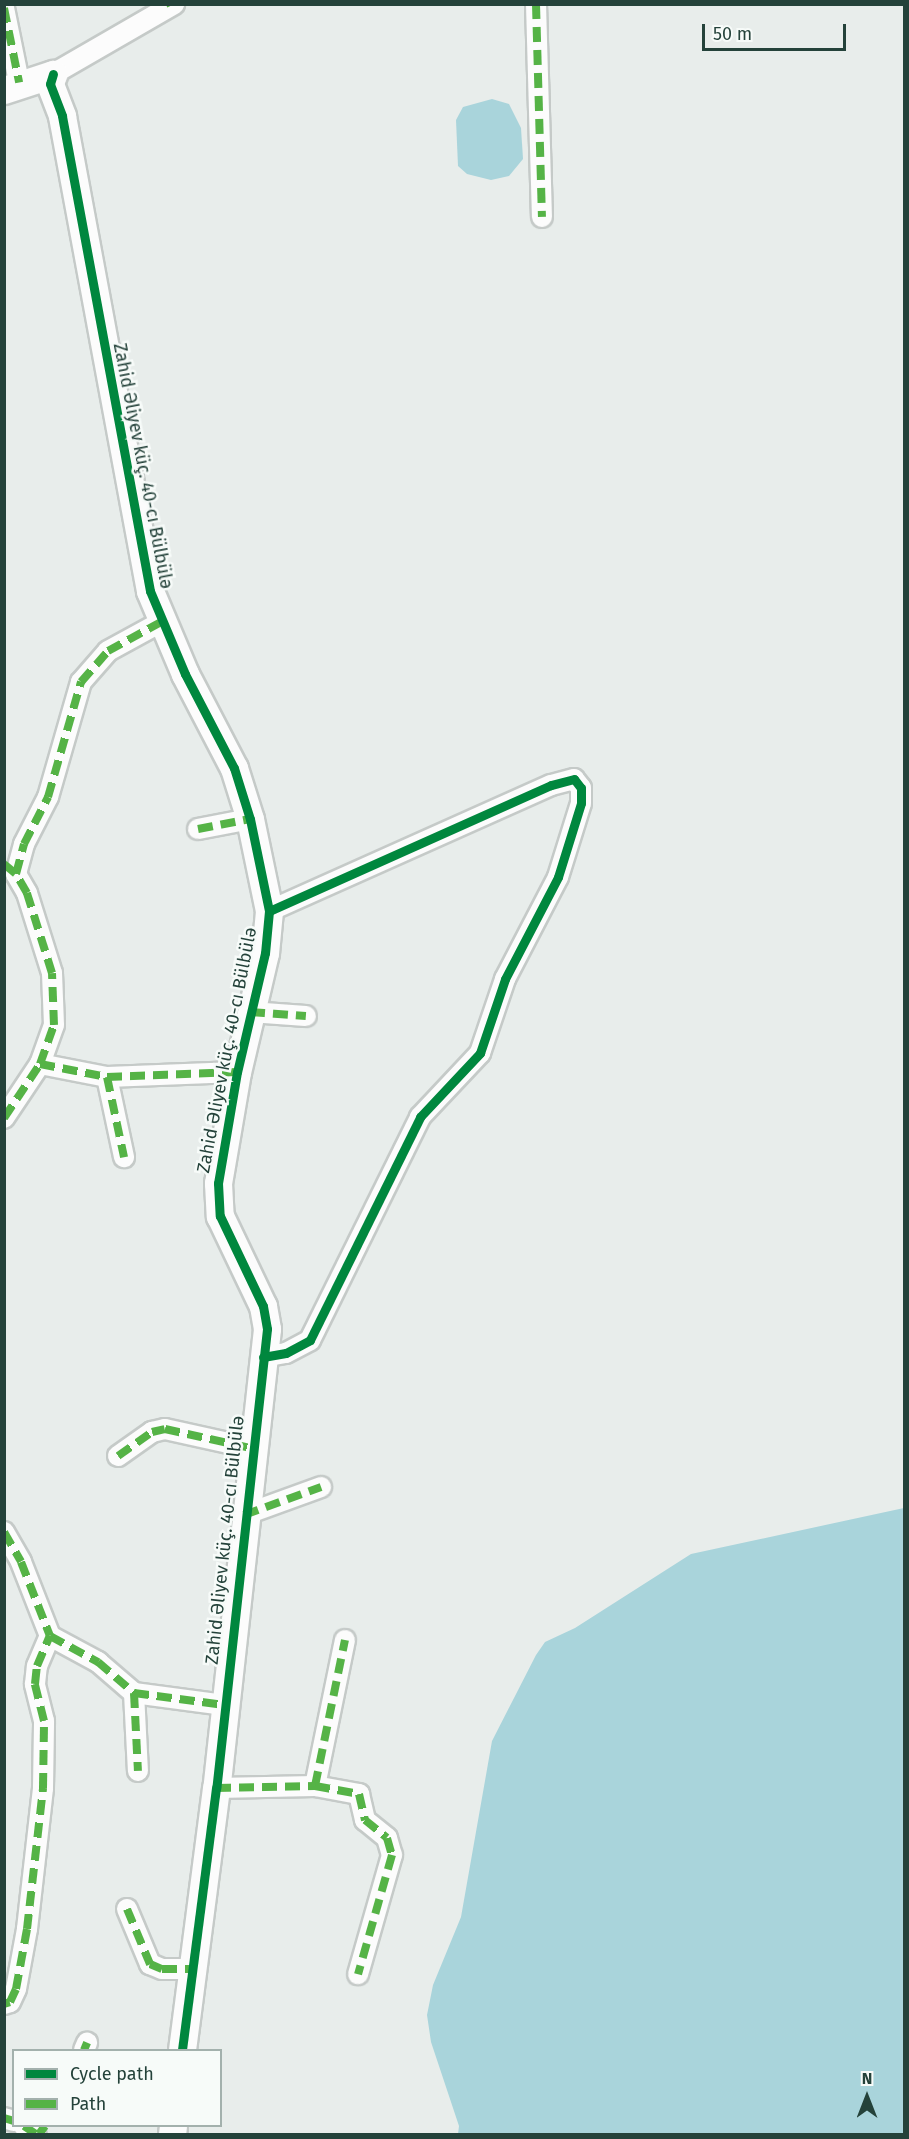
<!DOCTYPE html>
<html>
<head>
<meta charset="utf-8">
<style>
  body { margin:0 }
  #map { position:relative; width:909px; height:2139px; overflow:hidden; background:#e8edeb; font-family:"Fira Sans",sans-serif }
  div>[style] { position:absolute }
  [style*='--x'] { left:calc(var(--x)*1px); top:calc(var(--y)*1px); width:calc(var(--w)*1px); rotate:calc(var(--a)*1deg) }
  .water>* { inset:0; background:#a9d4db }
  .roads { filter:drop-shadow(2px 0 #c5cac8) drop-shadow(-2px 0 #c5cac8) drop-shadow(0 2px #c5cac8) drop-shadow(0 -2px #c5cac8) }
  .street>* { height:20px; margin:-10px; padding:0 10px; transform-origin:10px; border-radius:10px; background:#fcfcfc }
  .secondary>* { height:27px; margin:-13.5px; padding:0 13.5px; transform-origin:13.5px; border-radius:13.5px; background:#fcfcfc }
  .quiet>* { height:8px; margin-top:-4px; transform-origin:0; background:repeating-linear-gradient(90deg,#55b346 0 15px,transparent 0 23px) }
  .cycleway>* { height:9px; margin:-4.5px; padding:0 4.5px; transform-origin:4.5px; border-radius:4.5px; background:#00873e }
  span { translate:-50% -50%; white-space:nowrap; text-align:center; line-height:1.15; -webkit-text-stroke:5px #f7fbf9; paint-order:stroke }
  .street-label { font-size:18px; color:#24423a }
  .frame { position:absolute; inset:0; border:6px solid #24423a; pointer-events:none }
  .legend { position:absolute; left:12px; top:2049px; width:210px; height:78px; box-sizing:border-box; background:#f7fbf9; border:2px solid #a3b1ad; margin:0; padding:8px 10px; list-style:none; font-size:18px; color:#24423a }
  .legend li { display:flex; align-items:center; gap:12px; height:30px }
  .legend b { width:30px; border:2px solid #a3b1ad }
  .north { position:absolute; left:837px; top:2067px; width:60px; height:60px; -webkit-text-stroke:4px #f7fbf9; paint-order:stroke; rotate:0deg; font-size:16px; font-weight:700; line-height:24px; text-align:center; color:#24423a }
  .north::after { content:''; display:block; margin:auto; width:21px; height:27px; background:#24423a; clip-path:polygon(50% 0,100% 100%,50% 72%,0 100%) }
  .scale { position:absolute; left:702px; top:24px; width:144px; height:27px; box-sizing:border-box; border:3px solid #24423a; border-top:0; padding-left:8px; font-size:18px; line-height:21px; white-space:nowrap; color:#24423a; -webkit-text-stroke:4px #f7fbf9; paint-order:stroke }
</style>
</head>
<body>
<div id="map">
  <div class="water">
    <div style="clip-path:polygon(492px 99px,509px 104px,521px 128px,523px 159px,509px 176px,491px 180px,467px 174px,458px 166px,456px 120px,463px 107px)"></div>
    <div style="clip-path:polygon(904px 1508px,904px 2134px,458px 2134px,459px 2126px,431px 2042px,427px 2015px,433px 1985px,461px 1917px,492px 1741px,536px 1655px,545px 1642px,575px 1628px,691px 1554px)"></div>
  </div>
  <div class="roads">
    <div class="street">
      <div style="--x:536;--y:4;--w:213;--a:88.4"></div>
      <div style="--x:4;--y:8;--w:76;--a:78.5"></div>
      <div style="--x:53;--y:74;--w:140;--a:-30"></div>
      <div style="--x:198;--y:829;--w:53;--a:-10.9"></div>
      <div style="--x:250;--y:1012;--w:56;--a:4.1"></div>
      <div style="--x:40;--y:1064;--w:68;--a:11"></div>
      <div style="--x:107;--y:1077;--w:130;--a:-2.2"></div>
      <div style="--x:107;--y:1077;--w:82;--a:78"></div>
      <div style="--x:4;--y:1118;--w:65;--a:-56.3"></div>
      <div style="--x:40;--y:1064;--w:41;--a:-70.3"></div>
      <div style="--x:54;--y:1025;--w:52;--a:-92.2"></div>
      <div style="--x:52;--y:973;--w:84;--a:-107.4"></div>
      <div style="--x:27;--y:893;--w:22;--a:-120"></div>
      <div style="--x:16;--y:874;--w:31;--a:-75"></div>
      <div style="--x:24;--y:844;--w:53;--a:-62.9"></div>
      <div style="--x:48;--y:797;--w:120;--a:-74"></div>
      <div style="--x:81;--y:682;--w:41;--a:-48.9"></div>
      <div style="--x:108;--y:651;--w:60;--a:-28.7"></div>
      <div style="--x:263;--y:1357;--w:23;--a:-10"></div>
      <div style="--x:286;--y:1353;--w:27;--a:-28"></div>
      <div style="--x:310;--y:1340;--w:249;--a:-63.7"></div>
      <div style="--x:420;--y:1117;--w:88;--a:-46.8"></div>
      <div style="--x:480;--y:1053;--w:78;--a:-71.3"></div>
      <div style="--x:505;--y:979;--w:115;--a:-62.5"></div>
      <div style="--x:558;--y:877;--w:77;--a:-72.7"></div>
      <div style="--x:581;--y:803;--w:15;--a:-90"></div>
      <div style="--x:581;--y:788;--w:11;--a:-128"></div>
      <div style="--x:574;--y:779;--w:24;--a:165"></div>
      <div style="--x:551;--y:785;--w:309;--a:155.9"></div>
      <div style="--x:118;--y:1456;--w:42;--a:-35.2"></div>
      <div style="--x:152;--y:1432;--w:13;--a:-13"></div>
      <div style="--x:165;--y:1429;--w:88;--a:12.5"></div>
      <div style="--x:244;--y:1515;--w:82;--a:-20"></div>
      <div style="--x:4;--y:1532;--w:34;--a:60"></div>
      <div style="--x:21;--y:1562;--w:79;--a:68.6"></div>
      <div style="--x:50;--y:1636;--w:55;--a:28.4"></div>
      <div style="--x:98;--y:1662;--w:48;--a:40.7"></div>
      <div style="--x:134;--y:1693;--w:91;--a:7.6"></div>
      <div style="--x:134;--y:1693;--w:78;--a:87.1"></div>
      <div style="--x:315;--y:1786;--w:149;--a:-78.4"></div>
      <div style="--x:216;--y:1788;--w:99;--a:-1.2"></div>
      <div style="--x:315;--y:1786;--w:45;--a:10.3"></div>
      <div style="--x:359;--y:1794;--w:27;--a:77"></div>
      <div style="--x:365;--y:1820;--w:28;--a:39"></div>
      <div style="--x:387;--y:1838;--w:18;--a:74"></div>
      <div style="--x:392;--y:1855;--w:124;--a:105.9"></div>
      <div style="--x:127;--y:1909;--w:60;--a:67.3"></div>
      <div style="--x:150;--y:1964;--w:13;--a:23"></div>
      <div style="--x:162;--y:1969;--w:30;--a:0"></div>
      <div style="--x:4;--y:2004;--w:6;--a:-18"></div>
      <div style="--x:10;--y:2002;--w:14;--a:-65"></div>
      <div style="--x:16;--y:1989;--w:61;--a:-79.6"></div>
      <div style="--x:27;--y:1929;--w:142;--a:-83.5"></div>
      <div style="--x:43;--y:1788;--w:67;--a:-89.1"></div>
      <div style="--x:44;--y:1721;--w:38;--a:-104"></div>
      <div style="--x:35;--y:1684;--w:18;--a:-84"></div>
      <div style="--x:37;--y:1666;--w:33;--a:-67"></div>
      <div style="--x:84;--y:2050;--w:8;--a:-67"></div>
      <div style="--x:4;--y:2118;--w:10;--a:17"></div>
      <div style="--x:24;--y:2126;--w:14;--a:34"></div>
    </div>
    <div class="secondary">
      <div style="--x:53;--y:74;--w:10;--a:107"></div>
      <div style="--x:50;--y:84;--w:34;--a:69"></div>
      <div style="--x:62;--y:116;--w:483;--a:79.5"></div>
      <div style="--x:150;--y:591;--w:90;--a:67.1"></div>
      <div style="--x:185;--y:674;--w:106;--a:62.5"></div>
      <div style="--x:234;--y:768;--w:53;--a:72.6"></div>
      <div style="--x:250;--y:819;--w:94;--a:78.3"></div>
      <div style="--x:269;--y:911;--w:42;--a:95.4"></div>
      <div style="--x:265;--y:953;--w:122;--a:103.2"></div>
      <div style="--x:237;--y:1072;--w:113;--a:99.7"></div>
      <div style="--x:218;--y:1183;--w:33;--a:87"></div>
      <div style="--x:220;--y:1216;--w:100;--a:64.5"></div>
      <div style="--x:263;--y:1306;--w:23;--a:80"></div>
      <div style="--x:267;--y:1329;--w:462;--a:96.3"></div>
      <div style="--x:216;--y:1788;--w:264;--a:97.4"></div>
      <div style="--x:4;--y:90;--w:52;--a:-18.1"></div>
      <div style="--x:172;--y:2134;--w:8;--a:-83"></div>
    </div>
  </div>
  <div class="quiet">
    <div style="--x:170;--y:4;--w:2;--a:63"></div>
    <div style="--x:536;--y:4;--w:213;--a:88.4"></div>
    <div style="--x:4;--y:8;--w:76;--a:78.5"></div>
    <div style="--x:198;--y:829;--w:53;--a:-10.9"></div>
    <div style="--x:4;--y:864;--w:16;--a:40"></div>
    <div style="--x:250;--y:1012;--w:56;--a:4.1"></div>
    <div style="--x:40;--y:1064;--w:68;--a:11"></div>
    <div style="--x:107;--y:1077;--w:130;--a:-2.2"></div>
    <div style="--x:107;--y:1077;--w:82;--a:78"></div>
    <div style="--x:4;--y:1118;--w:65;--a:-56.3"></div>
    <div style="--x:40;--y:1064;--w:41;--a:-70.3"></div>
    <div style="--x:54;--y:1025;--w:52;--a:-92.2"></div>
    <div style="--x:52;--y:973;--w:84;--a:-107.4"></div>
    <div style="--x:27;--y:893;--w:22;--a:-120"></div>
    <div style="--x:16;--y:874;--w:31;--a:-75"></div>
    <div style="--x:24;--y:844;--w:53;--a:-62.9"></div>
    <div style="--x:48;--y:797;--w:120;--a:-74"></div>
    <div style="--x:81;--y:682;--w:41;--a:-48.9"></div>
    <div style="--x:108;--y:651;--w:60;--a:-28.7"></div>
    <div style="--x:118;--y:1456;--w:42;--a:-35.2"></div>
    <div style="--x:152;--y:1432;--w:13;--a:-13"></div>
    <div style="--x:165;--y:1429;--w:88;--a:12.5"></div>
    <div style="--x:244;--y:1515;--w:82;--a:-20"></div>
    <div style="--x:4;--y:1532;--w:34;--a:60"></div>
    <div style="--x:21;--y:1562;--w:79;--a:68.6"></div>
    <div style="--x:50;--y:1636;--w:55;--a:28.4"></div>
    <div style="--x:98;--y:1662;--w:48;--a:40.7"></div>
    <div style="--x:134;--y:1693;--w:91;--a:7.6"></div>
    <div style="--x:134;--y:1693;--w:78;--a:87.1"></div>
    <div style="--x:315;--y:1786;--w:149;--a:-78.4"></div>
    <div style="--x:216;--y:1788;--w:99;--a:-1.2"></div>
    <div style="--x:315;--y:1786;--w:45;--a:10.3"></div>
    <div style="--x:359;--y:1794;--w:27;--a:77"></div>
    <div style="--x:365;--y:1820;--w:28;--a:39"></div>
    <div style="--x:387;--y:1838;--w:18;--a:74"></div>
    <div style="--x:392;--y:1855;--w:124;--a:105.9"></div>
    <div style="--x:127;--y:1909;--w:60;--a:67.3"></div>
    <div style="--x:150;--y:1964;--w:13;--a:23"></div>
    <div style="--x:162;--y:1969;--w:30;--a:0"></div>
    <div style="--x:4;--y:2004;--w:6;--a:-18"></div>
    <div style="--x:10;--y:2002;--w:14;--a:-65"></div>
    <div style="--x:16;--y:1989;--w:61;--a:-79.6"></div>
    <div style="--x:27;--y:1929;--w:142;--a:-83.5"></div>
    <div style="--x:43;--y:1788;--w:67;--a:-89.1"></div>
    <div style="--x:44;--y:1721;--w:38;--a:-104"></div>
    <div style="--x:35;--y:1684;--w:18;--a:-84"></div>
    <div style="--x:37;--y:1666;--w:33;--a:-67"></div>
    <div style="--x:84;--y:2050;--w:8;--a:-67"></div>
    <div style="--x:4;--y:2118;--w:10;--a:17"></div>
    <div style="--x:24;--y:2126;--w:14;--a:34"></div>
    <div style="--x:39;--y:2134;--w:10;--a:-53"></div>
  </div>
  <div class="cycleway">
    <div style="--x:53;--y:74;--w:10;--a:107"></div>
    <div style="--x:50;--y:84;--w:34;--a:69"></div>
    <div style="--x:62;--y:116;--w:483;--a:79.5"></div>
    <div style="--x:150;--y:591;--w:90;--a:67.1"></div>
    <div style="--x:185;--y:674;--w:106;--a:62.5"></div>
    <div style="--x:234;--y:768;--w:53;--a:72.6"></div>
    <div style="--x:250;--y:819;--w:94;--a:78.3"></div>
    <div style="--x:269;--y:911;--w:42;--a:95.4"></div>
    <div style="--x:265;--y:953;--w:122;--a:103.2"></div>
    <div style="--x:237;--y:1072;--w:113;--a:99.7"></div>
    <div style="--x:218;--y:1183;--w:33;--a:87"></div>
    <div style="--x:220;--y:1216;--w:100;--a:64.5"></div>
    <div style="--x:263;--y:1306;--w:23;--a:80"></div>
    <div style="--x:267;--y:1329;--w:462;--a:96.3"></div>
    <div style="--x:216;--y:1788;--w:264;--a:97.4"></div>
    <div style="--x:263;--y:1357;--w:23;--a:-10"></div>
    <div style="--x:286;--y:1353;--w:27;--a:-28"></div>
    <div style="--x:310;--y:1340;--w:249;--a:-63.7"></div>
    <div style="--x:420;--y:1117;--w:88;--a:-46.8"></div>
    <div style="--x:480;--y:1053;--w:78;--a:-71.3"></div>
    <div style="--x:505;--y:979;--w:115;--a:-62.5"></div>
    <div style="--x:558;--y:877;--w:77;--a:-72.7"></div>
    <div style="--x:581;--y:803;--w:15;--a:-90"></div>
    <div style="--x:581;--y:788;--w:11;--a:-128"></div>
    <div style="--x:574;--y:779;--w:24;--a:165"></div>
    <div style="--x:551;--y:785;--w:309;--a:155.9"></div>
  </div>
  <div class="street-label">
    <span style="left:143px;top:466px;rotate:79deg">Zahid Əliyev küç. 40-cı Bülbülə</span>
    <span style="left:227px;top:1050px;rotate:-79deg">Zahid Əliyev küç. 40-cı Bülbülə</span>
    <span style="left:225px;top:1540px;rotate:-84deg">Zahid Əliyev küç. 40-cı Bülbülə</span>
  </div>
  <div class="frame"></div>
  <ul class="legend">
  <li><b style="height:8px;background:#00873e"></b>Cycle path</li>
  <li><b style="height:8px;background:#55b346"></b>Path</li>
  </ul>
  <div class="north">N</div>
  <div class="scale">50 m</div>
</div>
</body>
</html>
